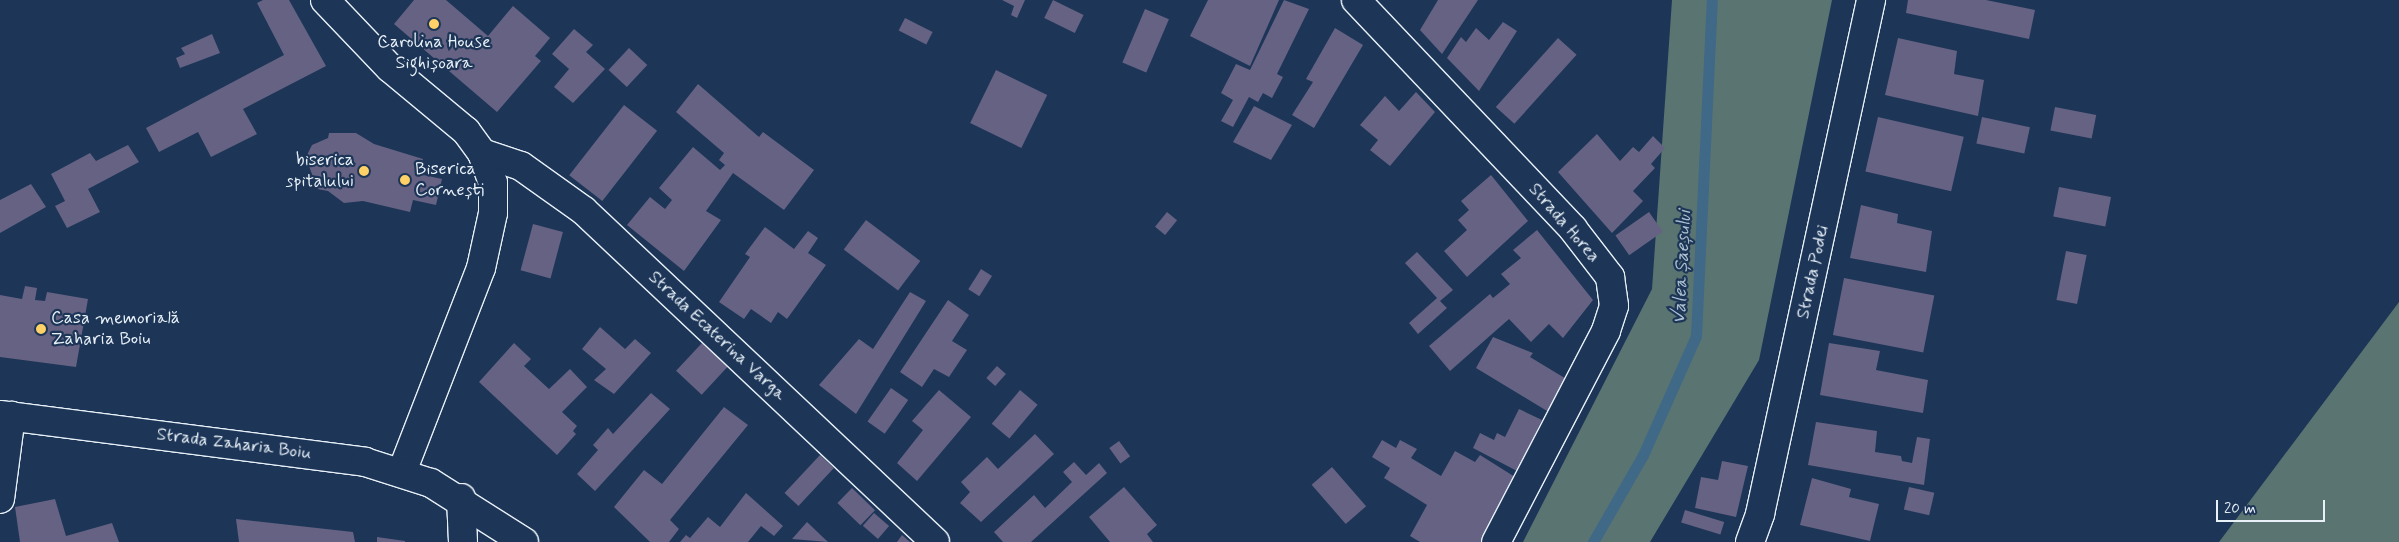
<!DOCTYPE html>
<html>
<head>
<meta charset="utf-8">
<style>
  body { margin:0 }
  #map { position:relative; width:2399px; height:542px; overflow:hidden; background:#1d3557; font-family:Mynerve,sans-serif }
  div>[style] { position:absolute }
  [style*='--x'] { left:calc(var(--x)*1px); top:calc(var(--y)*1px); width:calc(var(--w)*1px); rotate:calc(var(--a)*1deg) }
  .green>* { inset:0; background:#5a7471 }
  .stream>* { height:11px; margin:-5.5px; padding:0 5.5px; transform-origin:5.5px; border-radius:5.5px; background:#406987 }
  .building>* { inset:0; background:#656283; transform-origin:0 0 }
  .roads { filter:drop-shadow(1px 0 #e8f1f8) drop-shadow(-1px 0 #e8f1f8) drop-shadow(0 1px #e8f1f8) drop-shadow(0 -1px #e8f1f8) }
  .minor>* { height:28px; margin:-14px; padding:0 14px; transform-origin:14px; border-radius:14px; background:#1d3557 }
  .tertiary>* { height:28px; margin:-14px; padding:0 14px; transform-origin:14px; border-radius:14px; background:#1d3557 }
  .trunk>* { height:28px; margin:-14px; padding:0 14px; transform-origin:14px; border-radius:14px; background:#1d3557 }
  .dots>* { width:14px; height:14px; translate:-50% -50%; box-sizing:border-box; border:2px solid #1d3557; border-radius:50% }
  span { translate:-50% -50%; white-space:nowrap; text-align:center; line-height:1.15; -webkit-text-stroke:4.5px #1d3557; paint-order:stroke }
  .poi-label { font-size:18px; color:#e8f1f8 }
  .right { translate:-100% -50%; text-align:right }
  .left { translate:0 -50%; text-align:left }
  .street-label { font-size:18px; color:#e8f1f8 }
  .water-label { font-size:19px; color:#adc1d0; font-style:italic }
  .scale { position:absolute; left:2216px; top:500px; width:109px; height:22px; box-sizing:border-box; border:2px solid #e8f1f8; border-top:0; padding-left:6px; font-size:15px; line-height:18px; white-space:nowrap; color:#e8f1f8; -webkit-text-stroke:4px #1d3557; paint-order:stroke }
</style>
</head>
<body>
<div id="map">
  <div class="green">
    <div style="clip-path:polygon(1672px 0,1832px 0,1759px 360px,1650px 542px,1523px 542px,1652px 289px)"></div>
    <div style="clip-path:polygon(2399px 302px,2399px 542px,2219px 542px)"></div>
  </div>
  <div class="stream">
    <div style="--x:1593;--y:542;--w:100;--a:-60.1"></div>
    <div style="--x:1643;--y:455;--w:130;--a:-66"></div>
    <div style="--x:1696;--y:336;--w:336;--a:-87.3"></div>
  </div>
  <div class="building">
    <div style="clip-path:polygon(263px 0,289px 0,326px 66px,243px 109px,257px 134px,211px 157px,198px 132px,159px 152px,146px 128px,284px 55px,257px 3px)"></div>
    <div style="clip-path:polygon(414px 0,446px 0,488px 36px,513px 6px,550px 38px,535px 56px,541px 61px,497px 112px,394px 24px)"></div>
    <div style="clip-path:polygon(1002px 0,1025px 0,1017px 18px,1011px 15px,1014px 6px)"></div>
    <div style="left:1053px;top:0;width:34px;height:20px;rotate:26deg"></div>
    <div style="clip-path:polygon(1208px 0,1279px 0,1250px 66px,1190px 36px)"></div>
    <div style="clip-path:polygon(1284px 0,1309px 9px,1277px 74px,1283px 77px,1272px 98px,1263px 93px,1258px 102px,1249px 97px,1233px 127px,1221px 121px,1233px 100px,1221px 93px,1236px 64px,1250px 70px)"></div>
    <div style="clip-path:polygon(1438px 0,1478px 0,1442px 54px,1420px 30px)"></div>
    <div style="clip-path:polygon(1908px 0,1986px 0,2035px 10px,2029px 39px,1906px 13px)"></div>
    <div style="left:1145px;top:9px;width:26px;height:58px;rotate:23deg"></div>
    <div style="left:905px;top:18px;width:31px;height:14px;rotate:27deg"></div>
    <div style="clip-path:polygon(1503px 22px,1517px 31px,1479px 91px,1447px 58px,1461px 37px,1466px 42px,1476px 28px,1489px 40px)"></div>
    <div style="clip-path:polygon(1335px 28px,1363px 45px,1314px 128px,1292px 115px,1313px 82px,1306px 79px)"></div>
    <div style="clip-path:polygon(574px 29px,593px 45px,586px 52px,605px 69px,573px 103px,554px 87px,569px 69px,552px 54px)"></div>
    <div style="clip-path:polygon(212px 34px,220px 53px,180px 68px,176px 58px,185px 54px,181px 48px)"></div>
    <div style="left:1558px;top:38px;width:25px;height:93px;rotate:42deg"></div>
    <div style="clip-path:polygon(1898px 38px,1957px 51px,1954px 74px,1984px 80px,1978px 116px,1885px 95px)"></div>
    <div style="left:629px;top:48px;width:25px;height:30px;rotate:43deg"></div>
    <div style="left:996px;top:70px;width:57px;height:59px;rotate:26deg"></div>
    <div style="clip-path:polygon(698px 84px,759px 137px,763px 132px,814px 170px,784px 210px,733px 173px,706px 211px,721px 220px,684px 271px,627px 225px,650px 197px,665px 209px,672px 200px,659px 188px,693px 147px,720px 170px,725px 165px,719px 160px,724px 153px,676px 112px)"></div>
    <div style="clip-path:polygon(1416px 92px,1435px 112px,1390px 166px,1370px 150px,1378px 140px,1360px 125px,1385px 96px,1399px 111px)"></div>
    <div style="left:624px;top:105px;width:42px;height:89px;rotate:38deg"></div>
    <div style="clip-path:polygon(1254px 106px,1292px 125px,1271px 160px,1233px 142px)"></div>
    <div style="left:2055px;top:107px;width:42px;height:24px;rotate:11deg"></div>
    <div style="left:1878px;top:117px;width:88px;height:56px;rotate:13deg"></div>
    <div style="left:1982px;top:117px;width:49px;height:27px;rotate:12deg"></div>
    <div style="clip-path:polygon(329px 133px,356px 133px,374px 144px,423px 159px,419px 174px,442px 179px,436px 205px,413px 200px,410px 212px,363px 201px,344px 203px,328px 191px,317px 189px,306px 157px,312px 145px,328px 138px)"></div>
    <div style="clip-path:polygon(1597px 134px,1620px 161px,1633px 147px,1639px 152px,1653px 136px,1665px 148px,1651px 164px,1655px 168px,1633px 191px,1643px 201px,1612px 233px,1558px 172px)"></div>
    <div style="clip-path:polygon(128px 145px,139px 162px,88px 189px,100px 212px,67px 228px,55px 206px,65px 201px,51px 174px,90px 153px,96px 161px)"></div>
    <div style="clip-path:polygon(1491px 175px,1528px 221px,1467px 277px,1444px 251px,1467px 230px,1458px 220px,1469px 210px,1461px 201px)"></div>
    <div style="clip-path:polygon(31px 184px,46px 207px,0 233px,0 200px)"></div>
    <div style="left:2059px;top:187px;width:53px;height:30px;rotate:11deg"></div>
    <div style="clip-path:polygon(1861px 205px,1898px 214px,1897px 223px,1932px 231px,1926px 272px,1850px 258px)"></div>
    <div style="left:1167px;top:212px;width:13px;height:19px;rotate:39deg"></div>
    <div style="left:1649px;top:212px;width:24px;height:41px;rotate:55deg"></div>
    <div style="left:866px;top:220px;width:68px;height:37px;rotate:37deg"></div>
    <div style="left:533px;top:224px;width:31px;height:48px;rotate:15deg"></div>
    <div style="clip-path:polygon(765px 227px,794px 249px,808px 231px,818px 238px,808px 253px,826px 265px,787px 319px,778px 312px,771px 323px,751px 309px,744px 319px,719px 302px,750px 257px,745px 254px)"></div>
    <div style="clip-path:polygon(1537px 230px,1593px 300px,1563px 338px,1549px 324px,1531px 342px,1509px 319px,1450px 371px,1429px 346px,1490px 294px,1493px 298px,1510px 284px,1501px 274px,1521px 258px,1513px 250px)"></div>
    <div style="left:2066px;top:251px;width:21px;height:50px;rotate:11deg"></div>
    <div style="clip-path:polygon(1417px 252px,1453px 290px,1440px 301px,1447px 308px,1418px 334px,1409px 323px,1437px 298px,1405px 263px)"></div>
    <div style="left:981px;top:269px;width:13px;height:24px;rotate:32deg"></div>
    <div style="left:1844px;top:278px;width:92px;height:58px;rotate:11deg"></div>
    <div style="clip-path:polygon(25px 286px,37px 288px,35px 300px,45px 301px,47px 292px,88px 299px,76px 367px,0 357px,0 295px,22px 299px)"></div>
    <div style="clip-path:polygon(910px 292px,926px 301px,856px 414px,819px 385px,859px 339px,873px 349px)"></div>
    <div style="clip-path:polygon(948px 300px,969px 315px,952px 341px,967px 350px,949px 377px,934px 369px,922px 387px,900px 372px)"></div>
    <div style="clip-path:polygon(600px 327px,625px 349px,635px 339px,651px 353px,614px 394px,594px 380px,606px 369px,582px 349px)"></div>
    <div style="clip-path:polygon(1493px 337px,1533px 353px,1530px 357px,1568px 380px,1552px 414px,1476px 368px)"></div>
    <div style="clip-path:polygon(514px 343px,531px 359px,524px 366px,549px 389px,570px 369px,587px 387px,562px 412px,577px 426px,573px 431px,576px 434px,557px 455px,479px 382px)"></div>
    <div style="left:702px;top:343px;width:35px;height:38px;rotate:43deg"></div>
    <div style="clip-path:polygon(1829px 343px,1880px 351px,1876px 370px,1928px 380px,1923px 413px,1820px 395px)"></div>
    <div style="left:997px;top:366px;width:12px;height:16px;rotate:42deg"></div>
    <div style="left:891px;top:388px;width:21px;height:41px;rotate:35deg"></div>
    <div style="clip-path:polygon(939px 390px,971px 417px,917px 481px,897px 463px,923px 430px,912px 421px)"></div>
    <div style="left:1020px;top:390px;width:23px;height:44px;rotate:40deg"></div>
    <div style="clip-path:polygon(651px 393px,670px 409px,595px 491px,577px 474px,598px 450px,593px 445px,608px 428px,613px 434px)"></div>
    <div style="clip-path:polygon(724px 407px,748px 425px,670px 520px,679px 529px,669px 542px,650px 542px,614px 507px,644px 470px,662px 484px)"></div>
    <div style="clip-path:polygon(1519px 409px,1542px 420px,1517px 471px,1473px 448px,1480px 433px,1494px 440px,1497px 433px,1505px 437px)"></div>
    <div style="clip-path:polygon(1816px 422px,1877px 431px,1875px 452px,1901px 456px,1902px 461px,1912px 463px,1917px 437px,1930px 439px,1924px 485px,1808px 465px)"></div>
    <div style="clip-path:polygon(1035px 434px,1054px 454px,981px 522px,960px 503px,970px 492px,961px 482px,987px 457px,998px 469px)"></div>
    <div style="clip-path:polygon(1382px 440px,1396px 448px,1400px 440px,1417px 449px,1411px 458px,1441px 476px,1455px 451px,1475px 462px,1480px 455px,1515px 477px,1481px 542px,1420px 542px,1410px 536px,1427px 505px,1384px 478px,1390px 468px,1372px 457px)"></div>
    <div style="left:1119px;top:441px;width:19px;height:12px;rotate:54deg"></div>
    <div style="left:820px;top:455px;width:19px;height:52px;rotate:43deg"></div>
    <div style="clip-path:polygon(1722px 461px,1748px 466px,1736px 517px,1695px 508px,1701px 477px,1718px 480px)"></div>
    <div style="clip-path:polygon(1074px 462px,1086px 475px,1099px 463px,1107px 473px,1031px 542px,1003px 542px,994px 532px,1034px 495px,1045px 508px,1072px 482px,1063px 472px)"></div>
    <div style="left:1332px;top:467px;width:52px;height:27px;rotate:49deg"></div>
    <div style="clip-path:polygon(1812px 478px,1851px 489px,1849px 497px,1879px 504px,1870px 541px,1800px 525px)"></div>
    <div style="clip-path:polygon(1124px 487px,1157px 525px,1147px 534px,1153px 542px,1110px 542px,1089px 517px)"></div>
    <div style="left:1909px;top:487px;width:26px;height:23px;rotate:13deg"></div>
    <div style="left:852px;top:488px;width:32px;height:21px;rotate:44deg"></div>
    <div style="clip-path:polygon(746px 493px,783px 526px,774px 536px,761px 526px,748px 542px,680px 542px,686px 535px,690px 538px,708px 517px,720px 527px)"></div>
    <div style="clip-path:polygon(55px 499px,66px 536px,112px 523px,119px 542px,20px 542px,15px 507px)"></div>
    <div style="left:1685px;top:510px;width:41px;height:13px;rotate:17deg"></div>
    <div style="left:874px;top:513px;width:20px;height:17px;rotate:41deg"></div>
    <div style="clip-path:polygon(236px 519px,353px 532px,355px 542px,239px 542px)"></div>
    <div style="clip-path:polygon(807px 522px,828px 542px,792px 539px)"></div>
    <div style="clip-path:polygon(902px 535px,910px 542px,897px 542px)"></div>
    <div style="clip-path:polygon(377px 537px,405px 541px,405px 542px,377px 542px)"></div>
  </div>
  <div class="roads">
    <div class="minor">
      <div style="--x:1356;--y:0;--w:315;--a:46.5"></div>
      <div style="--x:1573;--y:229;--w:61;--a:52.4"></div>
      <div style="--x:1610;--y:277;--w:29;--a:82"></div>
      <div style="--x:1614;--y:306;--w:26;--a:108"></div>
      <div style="--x:1606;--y:331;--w:238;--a:117.5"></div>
      <div style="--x:482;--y:153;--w:41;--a:18.4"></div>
      <div style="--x:521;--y:166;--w:77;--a:35.5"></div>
      <div style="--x:584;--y:211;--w:482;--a:43.3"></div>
      <div style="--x:461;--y:498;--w:44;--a:87.4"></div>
      <div style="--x:0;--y:499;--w:84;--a:-82.5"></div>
      <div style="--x:1750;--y:542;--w:30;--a:-70"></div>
      <div style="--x:1760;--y:514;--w:526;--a:-77.81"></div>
    </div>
    <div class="tertiary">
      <div style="--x:325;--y:0;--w:94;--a:46.3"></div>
      <div style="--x:390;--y:68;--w:99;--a:39.7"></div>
      <div style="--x:466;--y:131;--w:27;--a:54"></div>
      <div style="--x:482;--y:153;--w:32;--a:70"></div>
      <div style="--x:493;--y:183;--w:30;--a:90"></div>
      <div style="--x:493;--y:213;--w:56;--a:102.3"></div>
      <div style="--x:481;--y:268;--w:219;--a:111.2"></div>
    </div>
    <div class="trunk">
      <div style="--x:0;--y:415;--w:368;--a:7.3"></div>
      <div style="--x:365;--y:462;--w:69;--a:17.7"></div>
      <div style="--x:431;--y:483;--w:110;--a:32.4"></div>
    </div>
  </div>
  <div class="dots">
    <div style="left:434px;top:24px;background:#ffd166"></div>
    <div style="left:364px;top:171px;background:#ffd166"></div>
    <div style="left:405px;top:180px;background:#ffd166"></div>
    <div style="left:41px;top:329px;background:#ffd166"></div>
  </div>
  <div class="poi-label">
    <span style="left:434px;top:53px">Carolina House<br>Sighișoara</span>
    <span class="right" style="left:354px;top:171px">biserica<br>spitalului</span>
    <span class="left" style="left:415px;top:180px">Biserica<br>Cornești</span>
    <span class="left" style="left:51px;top:329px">Casa memorială<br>Zaharia Boiu</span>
  </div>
  <div class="street-label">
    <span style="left:1564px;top:223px;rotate:49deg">Strada Horea</span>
    <span style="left:1813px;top:272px;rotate:-78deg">Strada Podei</span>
    <span style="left:717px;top:336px;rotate:43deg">Strada Ecaterina Varga</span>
    <span style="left:234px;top:444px;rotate:7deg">Strada Zaharia Boiu</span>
  </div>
  <div class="water-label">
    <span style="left:1682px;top:267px;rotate:-87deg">Valea Șaeșului</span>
  </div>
  <div class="scale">20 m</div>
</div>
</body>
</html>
